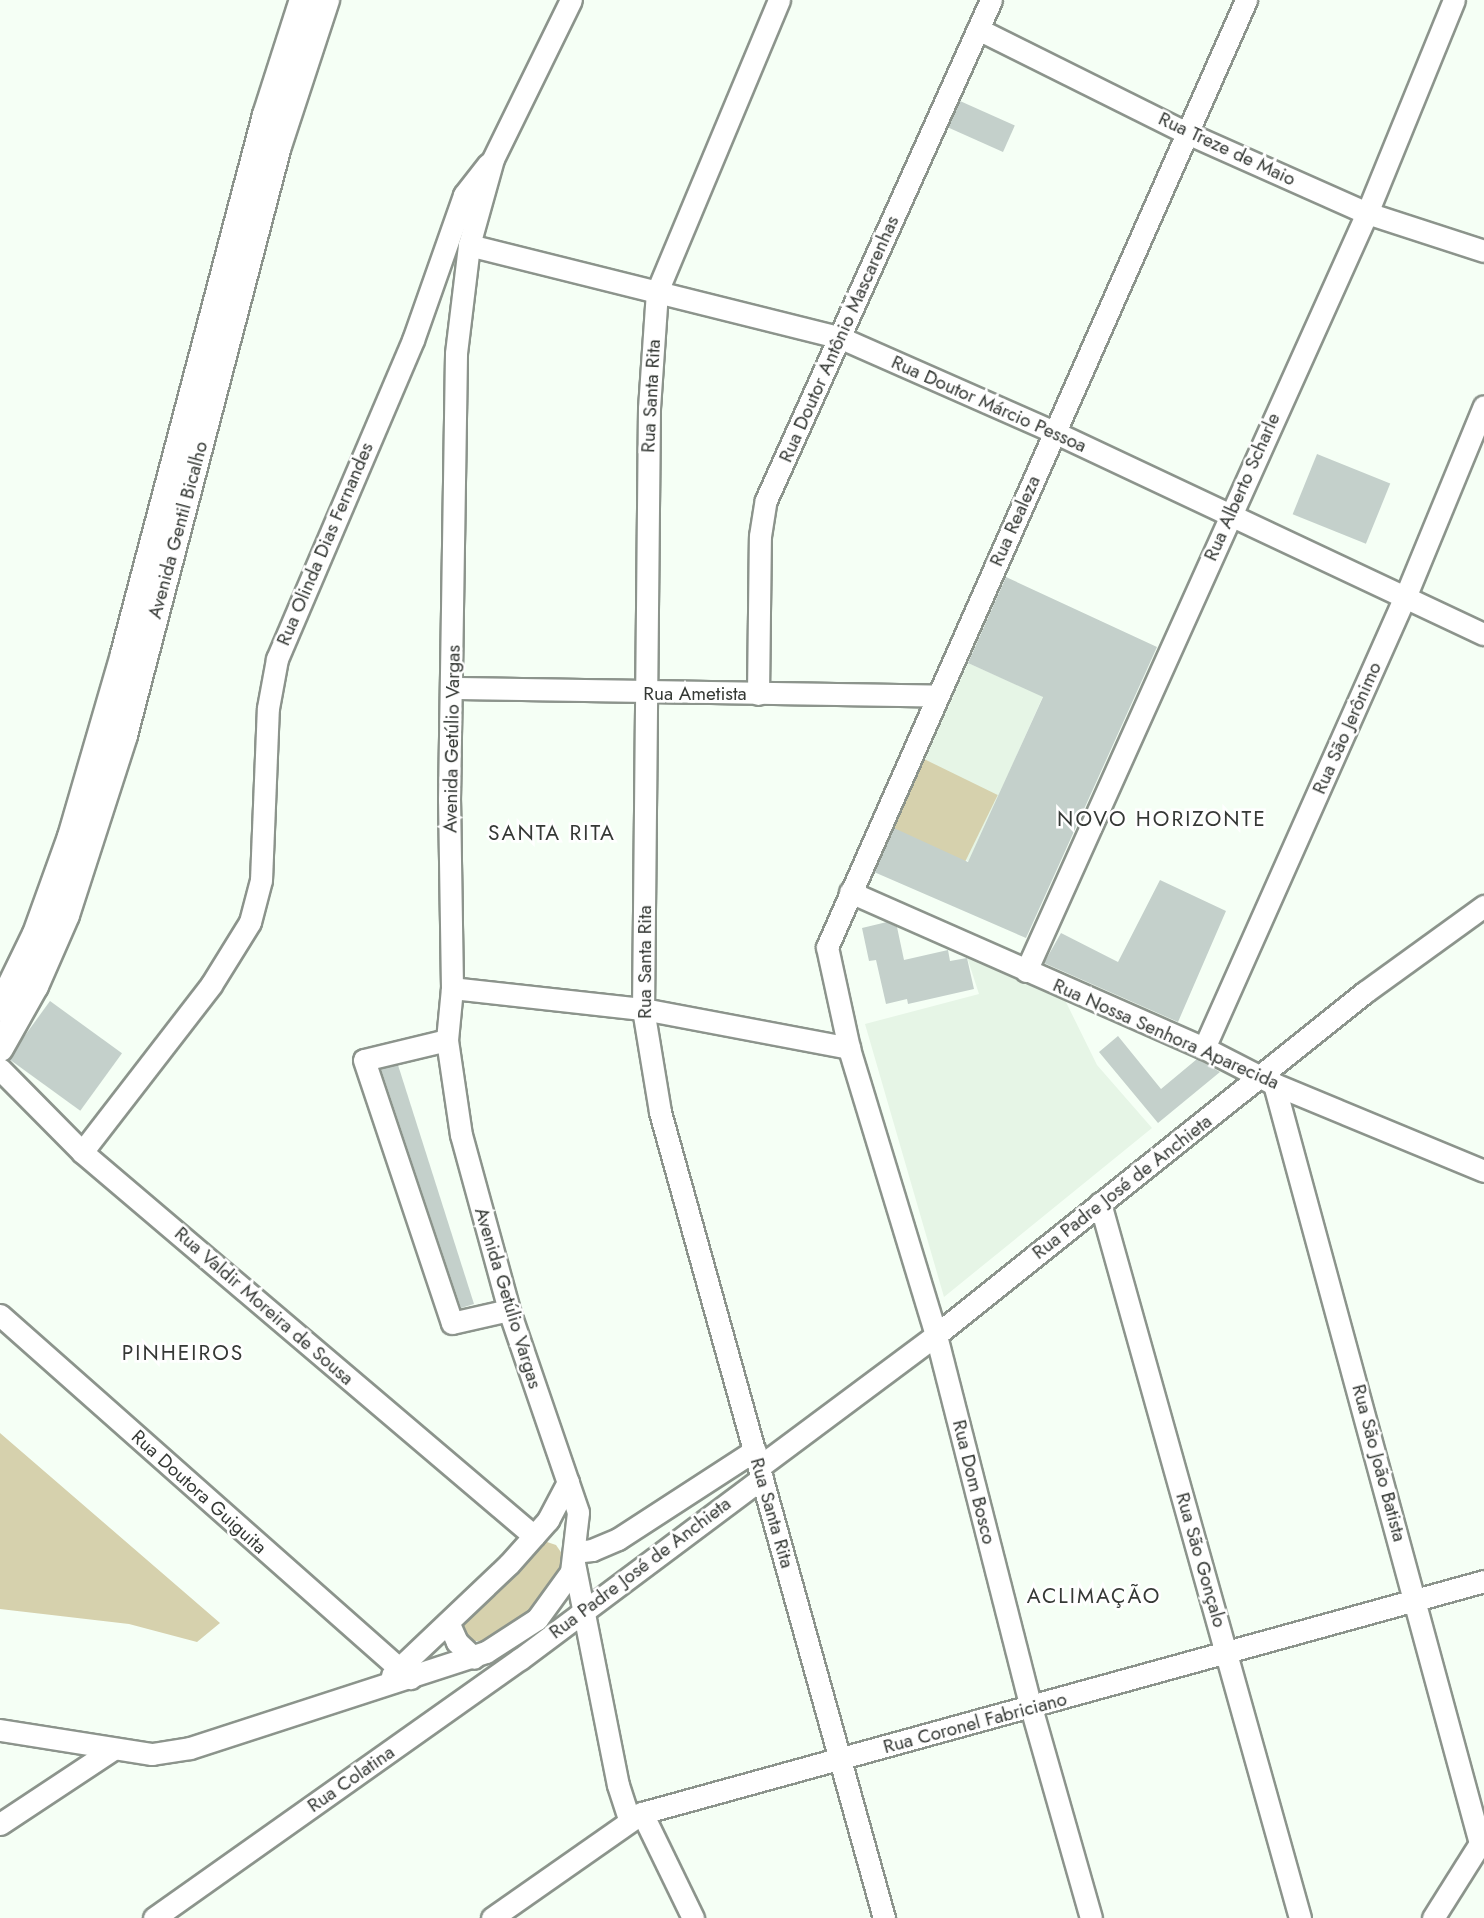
<!DOCTYPE html>
<html>
<head>
<meta charset="utf-8">
<style>
  body { margin:0 }
  #map { position:relative; width:1484px; height:1918px; overflow:hidden; background:#f5fff5; font-family:Jost,sans-serif }
  div>[style] { position:absolute }
  [style*='--x'] { left:calc(var(--x)*1px); top:calc(var(--y)*1px); width:calc(var(--w)*1px); rotate:calc(var(--a)*1deg) }
  .built>* { inset:0; background:#e6f5e6; transform-origin:0 0 }
  .green>* { inset:0; background:#d6d1ad; transform-origin:0 0 }
  .building>* { inset:0; background:#c4d0cb; transform-origin:0 0 }
  .roads { filter:drop-shadow(2px 0 #8c948c) drop-shadow(-2px 0 #8c948c) drop-shadow(0 2px #8c948c) drop-shadow(0 -2px #8c948c) }
  .minor>* { height:21px; margin:-10.5px; padding:0 10.5px; transform-origin:10.5px; border-radius:10.5px; background:#fff }
  .major>* { height:26px; margin:-13px; padding:0 13px; transform-origin:13px; border-radius:13px; background:#fff }
  span { translate:-50% -50%; white-space:nowrap; text-align:center; line-height:1.15; -webkit-text-stroke:5px #fff; paint-order:stroke }
  .street-label { font-size:19px; color:#353935 }
  .neighbourhood-label { font-size:21px; color:#353935; letter-spacing:2px }
</style>
</head>
<body>
<div id="map">
  <div class="built">
    <div style="left:968px;top:663px;width:82px;height:181px;rotate:24deg"></div>
    <div style="clip-path:polygon(967px 957px,1063px 996px,1097px 1065px,1152px 1128px,944px 1297px,865px 1024px,979px 994px)"></div>
  </div>
  <div class="green">
    <div style="left:924px;top:759px;width:82px;height:76px;rotate:26deg"></div>
    <div style="clip-path:polygon(0 1433px,220px 1623px,197px 1642px,129px 1624px,0 1609px)"></div>
    <div style="clip-path:polygon(544px 1541px,556px 1545px,567px 1561px,530px 1613px,488px 1641px,470px 1641px,461px 1630px,468px 1616px,532px 1549px)"></div>
  </div>
  <div class="building">
    <div style="left:960px;top:101px;width:60px;height:29px;rotate:24deg"></div>
    <div style="left:1317px;top:454px;width:79px;height:65px;rotate:22deg"></div>
    <div style="clip-path:polygon(1006px 577px,1157px 647px,1026px 938px,874px 872px,894px 828px,968px 862px,1043px 697px,968px 663px)"></div>
    <div style="clip-path:polygon(1160px 880px,1226px 911px,1178px 1022px,1044px 963px,1061px 933px,1118px 962px)"></div>
    <div style="clip-path:polygon(887px 922px,897px 927px,904px 960px,948px 950px,950px 961px,967px 958px,974px 989px,908px 1004px,907px 999px,886px 1004px,876px 960px,869px 961px,862px 928px)"></div>
    <div style="left:50px;top:1001px;width:89px;height:71px;rotate:36deg"></div>
    <div style="clip-path:polygon(1118px 1036px,1161px 1089px,1197px 1059px,1220px 1072px,1158px 1123px,1099px 1052px)"></div>
    <div style="clip-path:polygon(398px 1065px,474px 1304px,461px 1308px,381px 1069px)"></div>
  </div>
  <div class="roads">
    <div class="minor">
      <div style="--x:779;--y:0;--w:316;--a:112.7"></div>
      <div style="--x:657;--y:291;--w:117;--a:93.9"></div>
      <div style="--x:649;--y:408;--w:601;--a:90.57"></div>
      <div style="--x:643;--y:1009;--w:104;--a:80.6"></div>
      <div style="--x:660;--y:1112;--w:837;--a:74.47"></div>
      <div style="--x:978;--y:29;--w:233;--a:26.5"></div>
      <div style="--x:1187;--y:133;--w:197;--a:24"></div>
      <div style="--x:1367;--y:213;--w:123;--a:18"></div>
      <div style="--x:469;--y:245;--w:383;--a:14"></div>
      <div style="--x:841;--y:338;--w:233;--a:23.8"></div>
      <div style="--x:1054;--y:432;--w:475;--a:25.2"></div>
      <div style="--x:453;--y:688;--w:483;--a:0.9"></div>
      <div style="--x:758;--y:694;--w:158;--a:-89.3"></div>
      <div style="--x:760;--y:536;--w:36;--a:-81"></div>
      <div style="--x:766;--y:500;--w:548;--a:-65.77"></div>
      <div style="--x:850;--y:892;--w:387;--a:23.8"></div>
      <div style="--x:1204;--y:1048;--w:79;--a:27.2"></div>
      <div style="--x:1274;--y:1084;--w:227;--a:22.5"></div>
      <div style="--x:1026;--y:971;--w:831;--a:-65.78"></div>
      <div style="--x:1367;--y:213;--w:230;--a:-67.8"></div>
      <div style="--x:452;--y:988;--w:192;--a:6.3"></div>
      <div style="--x:643;--y:1009;--w:210;--a:10.7"></div>
      <div style="--x:447;--y:1040;--w:85;--a:166.5"></div>
      <div style="--x:364;--y:1060;--w:277;--a:71.5"></div>
      <div style="--x:452;--y:1323;--w:58;--a:-12.8"></div>
      <div style="--x:1204;--y:1048;--w:496;--a:-66"></div>
      <div style="--x:1406;--y:595;--w:204;--a:-67.6"></div>
      <div style="--x:0;--y:1069;--w:117;--a:45.3"></div>
      <div style="--x:82;--y:1152;--w:593;--a:40.35"></div>
      <div style="--x:1274;--y:1084;--w:786;--a:74.82"></div>
      <div style="--x:82;--y:1152;--w:211;--a:-52.3"></div>
      <div style="--x:211;--y:985;--w:74;--a:-58.2"></div>
      <div style="--x:250;--y:922;--w:43;--a:-75.3"></div>
      <div style="--x:261;--y:880;--w:172;--a:-87.7"></div>
      <div style="--x:268;--y:708;--w:50;--a:-79.6"></div>
      <div style="--x:277;--y:659;--w:347;--a:-66.9"></div>
      <div style="--x:413;--y:340;--w:154;--a:-70.6"></div>
      <div style="--x:464;--y:195;--w:39;--a:-52"></div>
      <div style="--x:1100;--y:1203;--w:742;--a:74.37"></div>
      <div style="--x:0;--y:1315;--w:548;--a:41.52"></div>
      <div style="--x:759;--y:1467;--w:221;--a:-36.7"></div>
      <div style="--x:936;--y:1335;--w:549;--a:-38.64"></div>
      <div style="--x:1365;--y:992;--w:147;--a:-35.9"></div>
      <div style="--x:574;--y:1552;--w:18;--a:-6"></div>
      <div style="--x:592;--y:1550;--w:28;--a:-23"></div>
      <div style="--x:618;--y:1539;--w:163;--a:-33"></div>
      <div style="--x:574;--y:1563;--w:226;--a:78.8"></div>
      <div style="--x:618;--y:1785;--w:36;--a:72"></div>
      <div style="--x:449;--y:1624;--w:20;--a:66"></div>
      <div style="--x:457;--y:1642;--w:23;--a:43"></div>
      <div style="--x:392;--y:1675;--w:161;--a:-43.5"></div>
      <div style="--x:509;--y:1564;--w:59;--a:-48.4"></div>
      <div style="--x:548;--y:1520;--w:43;--a:-62.2"></div>
      <div style="--x:0;--y:1730;--w:154;--a:9"></div>
      <div style="--x:152;--y:1754;--w:38;--a:-9"></div>
      <div style="--x:190;--y:1748;--w:311;--a:-18"></div>
      <div style="--x:486;--y:1652;--w:61;--a:-32.9"></div>
      <div style="--x:537;--y:1619;--w:58;--a:-54.1"></div>
      <div style="--x:571;--y:1572;--w:60;--a:-83.3"></div>
      <div style="--x:578;--y:1512;--w:213;--a:-108.9"></div>
      <div style="--x:509;--y:1310;--w:181;--a:-105.3"></div>
      <div style="--x:461;--y:1135;--w:96;--a:-98.4"></div>
      <div style="--x:447;--y:1040;--w:52;--a:-84.5"></div>
      <div style="--x:452;--y:988;--w:188;--a:-90.9"></div>
      <div style="--x:449;--y:800;--w:447;--a:-89.1"></div>
      <div style="--x:456;--y:353;--w:109;--a:-83.1"></div>
      <div style="--x:469;--y:245;--w:89;--a:-74.4"></div>
      <div style="--x:493;--y:159;--w:177;--a:-63.9"></div>
      <div style="--x:642;--y:1813;--w:117;--a:64.1"></div>
      <div style="--x:0;--y:1824;--w:134;--a:-33.5"></div>
      <div style="--x:154;--y:1918;--w:448;--a:-35.3"></div>
      <div style="--x:520;--y:1659;--w:302;--a:-36.8"></div>
      <div style="--x:492;--y:1918;--w:183;--a:-35"></div>
      <div style="--x:642;--y:1813;--w:873;--a:-15.4"></div>
      <div style="--x:1091;--y:1918;--w:218;--a:-105.9"></div>
      <div style="--x:1031;--y:1708;--w:385;--a:-104.3"></div>
      <div style="--x:936;--y:1335;--w:300;--a:-106.9"></div>
      <div style="--x:849;--y:1048;--w:103;--a:-102.3"></div>
      <div style="--x:827;--y:947;--w:1036;--a:-66.13"></div>
      <div style="--x:1433;--y:1918;--w:96;--a:-57.8"></div>
    </div>
    <div class="major">
      <div style="--x:0;--y:1008;--w:82;--a:-64.1"></div>
      <div style="--x:36;--y:934;--w:103;--a:-70.2"></div>
      <div style="--x:71;--y:837;--w:191;--a:-73.8"></div>
      <div style="--x:124;--y:654;--w:557;--a:-75.24"></div>
      <div style="--x:266;--y:115;--w:121;--a:-72.2"></div>
      <div style="--x:0;--y:1048;--w:71;--a:-60.6"></div>
      <div style="--x:35;--y:986;--w:77;--a:-66.4"></div>
      <div style="--x:66;--y:915;--w:189;--a:-72.1"></div>
      <div style="--x:124;--y:735;--w:609;--a:-75.35"></div>
      <div style="--x:278;--y:146;--w:154;--a:-71.8"></div>
    </div>
  </div>
  <div class="street-label">
    <span style="left:1227px;top:149px;rotate:25deg">Rua Treze de Maio</span>
    <span style="left:839px;top:339px;rotate:-66deg">Rua Doutor Antônio Mascarenhas</span>
    <span style="left:651px;top:396px;rotate:-87deg">Rua Santa Rita</span>
    <span style="left:989px;top:404px;rotate:24deg">Rua Doutor Márcio Pessoa</span>
    <span style="left:1242px;top:487px;rotate:-66deg">Rua Alberto Scharle</span>
    <span style="left:1015px;top:521px;rotate:-66deg">Rua Realeza</span>
    <span style="left:178px;top:530px;rotate:-75deg">Avenida Gentil Bicalho</span>
    <span style="left:325px;top:544px;rotate:-67deg">Rua Olinda Dias Fernandes</span>
    <span style="left:695px;top:694px">Rua Ametista</span>
    <span style="left:1347px;top:728px;rotate:-66deg">Rua São Jerônimo</span>
    <span style="left:452px;top:739px;rotate:-89deg">Avenida Getúlio Vargas</span>
    <span style="left:645px;top:962px;rotate:-90deg">Rua Santa Rita</span>
    <span style="left:1166px;top:1034px;rotate:24deg">Rua Nossa Senhora Aparecida</span>
    <span style="left:1122px;top:1187px;rotate:-38deg">Rua Padre José de Anchieta</span>
    <span style="left:508px;top:1298px;rotate:73deg">Avenida Getúlio Vargas</span>
    <span style="left:264px;top:1306px;rotate:41deg">Rua Valdir Moreira de Sousa</span>
    <span style="left:1379px;top:1463px;rotate:75deg">Rua São João Batista</span>
    <span style="left:974px;top:1482px;rotate:76deg">Rua Dom Bosco</span>
    <span style="left:199px;top:1492px;rotate:42deg">Rua Doutora Guiguita</span>
    <span style="left:772px;top:1513px;rotate:74deg">Rua Santa Rita</span>
    <span style="left:1201px;top:1560px;rotate:74deg">Rua São Gonçalo</span>
    <span style="left:640px;top:1568px;rotate:-37deg">Rua Padre José de Anchieta</span>
    <span style="left:975px;top:1723px;rotate:-15deg">Rua Coronel Fabriciano</span>
    <span style="left:351px;top:1779px;rotate:-35deg">Rua Colatina</span>
  </div>
  <div class="neighbourhood-label">
    <span style="left:1162px;top:819px">NOVO HORIZONTE</span>
    <span style="left:552px;top:833px">SANTA RITA</span>
    <span style="left:183px;top:1353px">PINHEIROS</span>
    <span style="left:1094px;top:1596px">ACLIMAÇÃO</span>
  </div>
</div>
</body>
</html>
